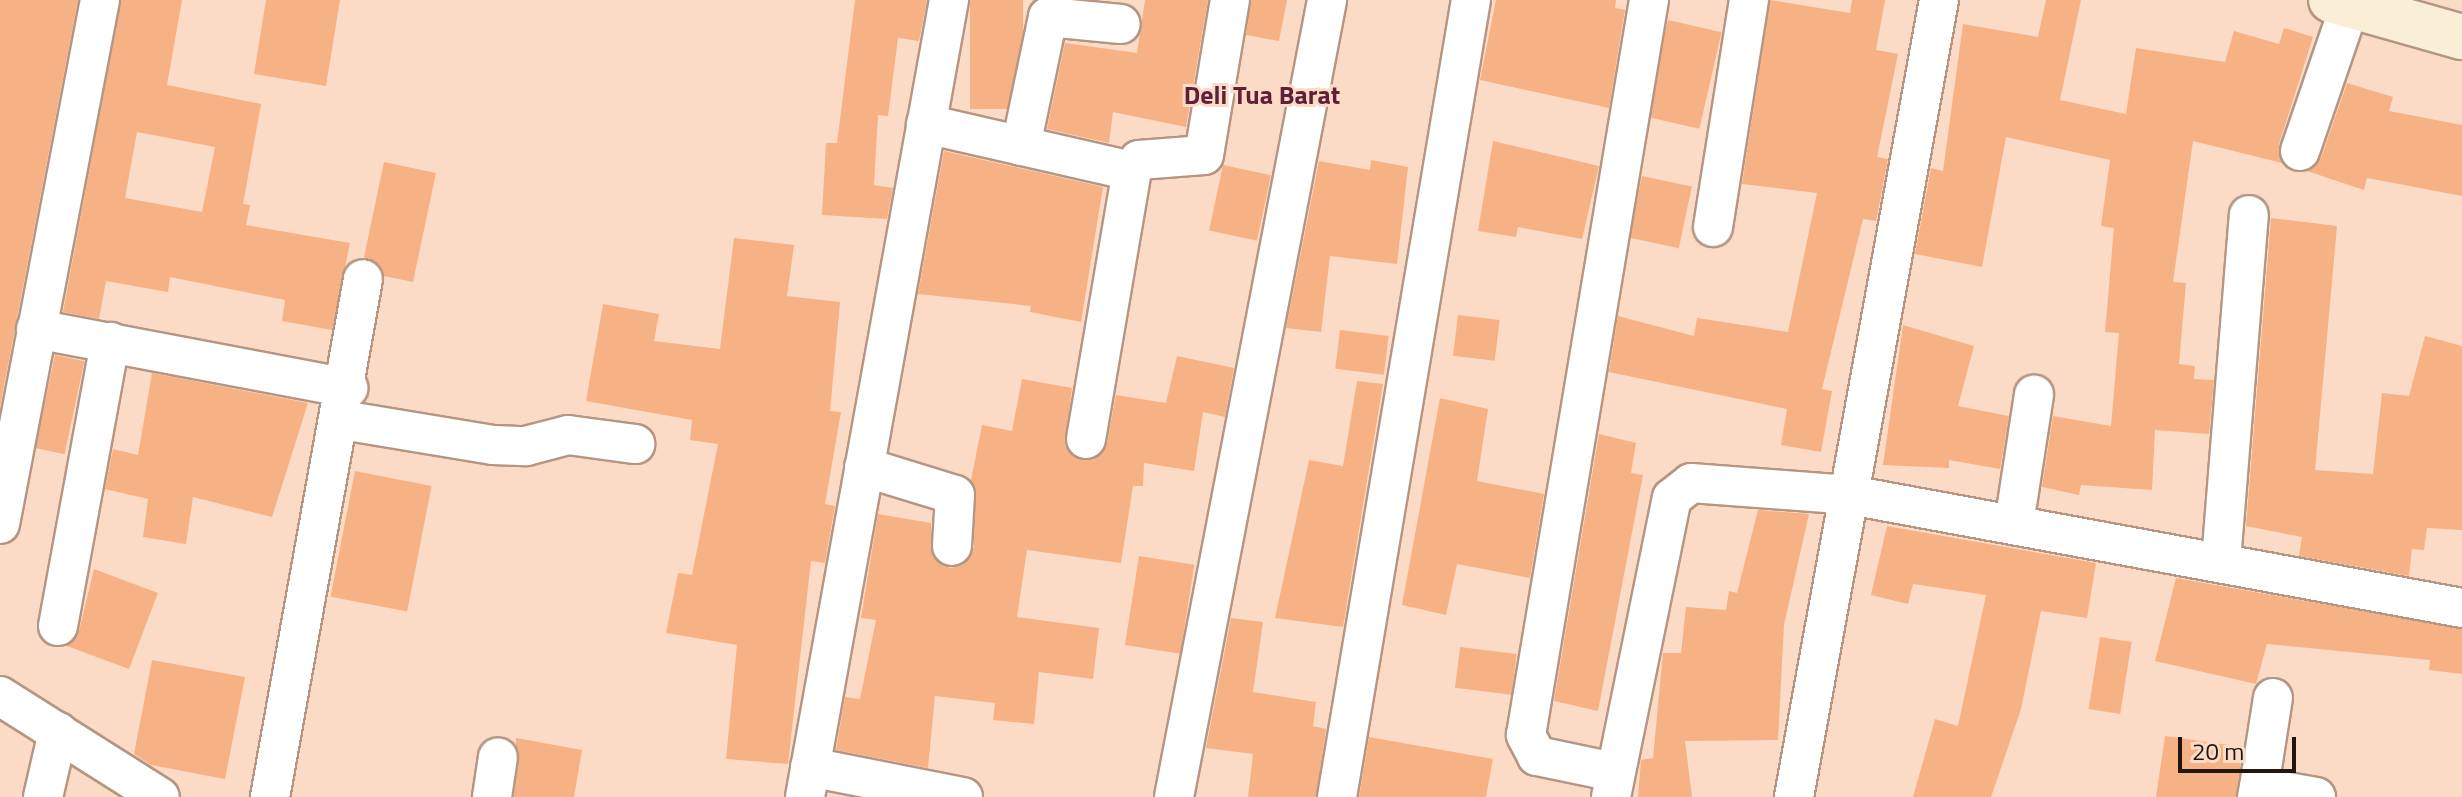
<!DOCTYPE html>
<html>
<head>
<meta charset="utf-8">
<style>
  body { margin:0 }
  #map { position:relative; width:2462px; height:797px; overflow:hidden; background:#fbdbc6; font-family:"Titillium Web",sans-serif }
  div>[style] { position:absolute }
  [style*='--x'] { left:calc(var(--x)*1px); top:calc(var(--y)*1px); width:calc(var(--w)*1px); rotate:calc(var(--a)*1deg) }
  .building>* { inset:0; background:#f6b284; transform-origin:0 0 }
  .roads { filter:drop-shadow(2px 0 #b49683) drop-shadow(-2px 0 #b49683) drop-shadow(0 2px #b49683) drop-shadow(0 -2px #b49683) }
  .street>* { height:38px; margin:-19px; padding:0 19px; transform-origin:19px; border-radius:19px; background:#fff }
  .secondary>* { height:44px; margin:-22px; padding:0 22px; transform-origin:22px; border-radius:22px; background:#faeed6 }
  span { translate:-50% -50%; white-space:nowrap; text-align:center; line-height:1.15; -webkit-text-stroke:6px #fbdbc6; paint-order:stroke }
  .quarter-label { font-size:26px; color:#601e37; font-weight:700 }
  .scale { position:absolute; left:2178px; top:737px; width:118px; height:36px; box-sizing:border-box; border:4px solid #221710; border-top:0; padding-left:10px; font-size:24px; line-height:28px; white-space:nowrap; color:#221710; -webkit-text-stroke:6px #fbdbc6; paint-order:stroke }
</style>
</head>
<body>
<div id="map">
  <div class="building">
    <div style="clip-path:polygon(0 0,78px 0,0 407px)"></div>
    <div style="clip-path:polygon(evenodd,121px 0,182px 0,167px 85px,261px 104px,243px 204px,250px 205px,246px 225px,350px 243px,332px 330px,282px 321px,285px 300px,170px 277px,168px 292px,106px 281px,99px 319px,63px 312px,121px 0,137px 132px,215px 147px,202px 212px,125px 198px,137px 132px)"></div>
    <div style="clip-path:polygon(266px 0,340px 0,326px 86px,254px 74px)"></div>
    <div style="clip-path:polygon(855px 0,927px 0,919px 41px,898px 38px,888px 116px,878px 115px,874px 185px,893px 188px,887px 219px,822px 215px,826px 143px,837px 143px)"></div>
    <div style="left:970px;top:0;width:53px;height:109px"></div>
    <div style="clip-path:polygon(1145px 0,1208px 0,1186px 127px,1113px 112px,1109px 143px,1047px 129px,1065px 43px,1137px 53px)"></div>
    <div style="clip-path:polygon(1251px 0,1287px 0,1279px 41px,1246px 35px)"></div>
    <div style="clip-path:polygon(1496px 0,1616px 0,1615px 8px,1625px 10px,1609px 108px,1480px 80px)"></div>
    <div style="clip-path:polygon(1770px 0,1850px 13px,1852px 0,1885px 0,1876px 50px,1898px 54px,1877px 157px,1888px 159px,1876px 221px,1863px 219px,1822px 389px,1832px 391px,1821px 452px,1781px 445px,1787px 409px,1609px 372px,1618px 316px,1694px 336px,1697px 318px,1788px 332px,1817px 193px,1742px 184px)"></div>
    <div style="clip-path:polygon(2046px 0,2081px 0,2060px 100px,2126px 114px,2136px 48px,2225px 62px,2234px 31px,2279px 44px,2284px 28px,2313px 37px,2279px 144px,2282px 163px,2193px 141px,2173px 282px,2186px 283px,2179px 364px,2195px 366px,2194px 379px,2214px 380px,2209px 434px,2155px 430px,2152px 490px,2081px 485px,2079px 495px,2042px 487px,2053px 416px,2111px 426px,2119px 333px,2105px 332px,2114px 228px,2101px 226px,2110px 160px,2006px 137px,1982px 267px,1915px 254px,1931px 168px,1943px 171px,1963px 24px,2038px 37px)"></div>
    <div style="left:1668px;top:20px;width:55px;height:99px;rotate:13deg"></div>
    <div style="clip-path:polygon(2347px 83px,2393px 97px,2389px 111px,2462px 125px,2462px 196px,2367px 178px,2364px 190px,2307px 171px,2321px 158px)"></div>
    <div style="clip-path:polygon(1493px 141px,1599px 166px,1582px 239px,1518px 227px,1516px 237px,1478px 231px)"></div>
    <div style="clip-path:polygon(944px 151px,1103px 187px,1081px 322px,1030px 312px,1031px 306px,918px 294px)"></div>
    <div style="clip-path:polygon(1371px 160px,1408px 167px,1397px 264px,1330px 256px,1321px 332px,1286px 328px,1319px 161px,1370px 170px)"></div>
    <div style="clip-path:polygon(384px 162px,436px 173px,413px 282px,384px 276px,364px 257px)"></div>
    <div style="left:1223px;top:165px;width:49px;height:67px;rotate:12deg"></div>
    <div style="left:1642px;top:176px;width:51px;height:63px;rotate:12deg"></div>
    <div style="clip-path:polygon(2271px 218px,2337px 226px,2315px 470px,2373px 474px,2382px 393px,2409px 396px,2425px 336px,2462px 346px,2462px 530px,2427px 528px,2424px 550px,2412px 549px,2409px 576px,2299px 556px,2302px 537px,2246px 526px)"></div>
    <div style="clip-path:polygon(734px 238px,794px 245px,787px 296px,840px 302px,830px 411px,841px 412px,825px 504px,835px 506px,825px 563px,811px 561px,788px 764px,726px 759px,737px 645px,666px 633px,678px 573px,692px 575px,718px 444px,690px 440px,692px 420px,586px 401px,603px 304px,659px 314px,654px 341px,720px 349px)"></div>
    <div style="left:1458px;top:315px;width:42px;height:41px;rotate:7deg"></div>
    <div style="clip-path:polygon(1903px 325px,1974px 346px,1958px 406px,2009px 416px,2000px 469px,1949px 460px,1949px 468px,1883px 465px)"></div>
    <div style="left:1340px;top:330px;width:49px;height:39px;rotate:7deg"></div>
    <div style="left:55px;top:355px;width:30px;height:95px;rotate:12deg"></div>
    <div style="clip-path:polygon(1177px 356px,1234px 368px,1225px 417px,1203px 412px,1194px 471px,1144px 463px,1143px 486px,1133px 486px,1121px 563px,1027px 550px,1017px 617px,1099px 628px,1093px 679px,1039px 672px,1034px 724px,993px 720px,995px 703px,935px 696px,928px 768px,836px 750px,845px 697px,860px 699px,876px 620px,861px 618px,878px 514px,931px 523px,933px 557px,950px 568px,963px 565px,974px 547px,971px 480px,982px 425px,1012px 431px,1022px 379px,1072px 388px,1065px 446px,1073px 456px,1093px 460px,1107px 443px,1116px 395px,1166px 403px)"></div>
    <div style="clip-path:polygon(152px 373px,308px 403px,272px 517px,193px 497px,186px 544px,143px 537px,148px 499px,105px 489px,113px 449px,138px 455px)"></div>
    <div style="clip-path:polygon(1357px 381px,1383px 384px,1343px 627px,1275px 618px,1309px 460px,1343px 466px)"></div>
    <div style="clip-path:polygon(1440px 398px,1488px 409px,1477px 481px,1544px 494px,1530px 578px,1457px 564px,1446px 615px,1402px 605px)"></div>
    <div style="clip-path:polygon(1599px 434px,1636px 443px,1631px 473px,1643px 475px,1598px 711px,1554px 701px)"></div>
    <div style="left:355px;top:471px;width:78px;height:128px;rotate:11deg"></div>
    <div style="clip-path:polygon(1758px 510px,1809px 514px,1784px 625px,1778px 740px,1685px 741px,1692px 797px,1638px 797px,1641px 760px,1653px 758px,1663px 653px,1681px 653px,1686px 607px,1726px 610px,1729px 591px,1737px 593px)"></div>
    <div style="clip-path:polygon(1887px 526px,2096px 563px,2087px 618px,2041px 611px,2021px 709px,1991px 797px,1913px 797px,1935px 719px,1958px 726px,1986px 595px,1913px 584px,1908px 604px,1871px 595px)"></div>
    <div style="left:1139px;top:556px;width:56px;height:90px;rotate:9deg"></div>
    <div style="clip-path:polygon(94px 569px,158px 593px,129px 669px,67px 646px,79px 631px)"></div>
    <div style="clip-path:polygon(2176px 578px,2462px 629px,2462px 674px,2429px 670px,2430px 660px,2267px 644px,2256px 684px,2155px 661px)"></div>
    <div style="clip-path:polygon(1231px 618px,1263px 622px,1253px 692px,1316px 702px,1313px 726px,1326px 729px,1316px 797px,1248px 797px,1253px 754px,1206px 748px)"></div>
    <div style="left:2100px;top:637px;width:32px;height:73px;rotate:9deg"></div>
    <div style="left:1460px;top:647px;width:57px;height:41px;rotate:7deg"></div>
    <div style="clip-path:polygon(152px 660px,245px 677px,225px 779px,151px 765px,134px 754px)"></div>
    <div style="clip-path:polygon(2165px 736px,2243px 747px,2236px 797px,2156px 797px)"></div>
    <div style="clip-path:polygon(1369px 737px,1493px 759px,1486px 797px,1359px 797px)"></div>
    <div style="clip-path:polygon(516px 738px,582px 750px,574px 797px,514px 797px)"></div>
  </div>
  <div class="roads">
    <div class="street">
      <div style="--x:926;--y:124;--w:211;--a:12.9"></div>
      <div style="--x:1021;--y:146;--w:132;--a:-78.2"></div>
      <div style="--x:1048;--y:17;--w:73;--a:5.5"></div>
      <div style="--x:2300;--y:151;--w:154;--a:-71.1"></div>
      <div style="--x:1713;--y:227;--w:230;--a:-81"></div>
      <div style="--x:36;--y:329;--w:318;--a:10.7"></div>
      <div style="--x:342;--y:420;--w:153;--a:9.4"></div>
      <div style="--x:493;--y:445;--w:33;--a:2"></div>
      <div style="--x:526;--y:446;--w:43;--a:-14.7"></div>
      <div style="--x:568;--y:435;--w:68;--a:7.7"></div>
      <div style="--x:1086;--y:439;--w:272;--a:-80.3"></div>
      <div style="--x:1132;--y:171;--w:13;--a:-58"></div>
      <div style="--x:1139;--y:160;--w:65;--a:-4.4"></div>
      <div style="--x:1204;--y:155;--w:157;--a:-80.5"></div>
      <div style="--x:864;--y:467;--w:95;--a:17.1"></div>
      <div style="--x:955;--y:495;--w:51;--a:93.4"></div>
      <div style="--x:0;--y:524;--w:533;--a:-79.2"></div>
      <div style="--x:2014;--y:524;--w:131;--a:-81.2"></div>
      <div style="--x:2221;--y:561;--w:347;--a:-85.4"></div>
      <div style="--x:58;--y:626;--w:289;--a:-79.6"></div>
      <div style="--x:0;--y:696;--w:189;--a:32.3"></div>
      <div style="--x:810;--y:767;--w:156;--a:11.1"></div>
      <div style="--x:1614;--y:772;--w:79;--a:-168.3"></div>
      <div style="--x:1537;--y:756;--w:24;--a:-118"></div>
      <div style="--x:1526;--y:735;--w:745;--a:-80.5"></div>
      <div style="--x:2259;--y:787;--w:90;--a:-81.1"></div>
      <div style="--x:43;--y:797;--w:67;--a:-77"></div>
      <div style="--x:270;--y:797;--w:526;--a:-79.82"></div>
      <div style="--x:492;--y:797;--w:40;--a:-81.5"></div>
      <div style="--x:805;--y:797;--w:810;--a:-79.76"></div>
      <div style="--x:1174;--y:797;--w:812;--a:-79.13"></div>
      <div style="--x:1337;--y:797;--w:808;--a:-80.46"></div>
      <div style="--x:1611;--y:797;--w:305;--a:-78.5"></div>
      <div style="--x:1672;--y:498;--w:24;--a:-38"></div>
      <div style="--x:1691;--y:483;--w:159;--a:4.3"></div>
      <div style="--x:1850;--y:495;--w:622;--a:10.46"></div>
      <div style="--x:1794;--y:797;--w:810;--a:-79.69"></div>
      <div style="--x:2257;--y:797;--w:10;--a:-79"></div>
      <div style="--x:2259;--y:787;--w:58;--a:10"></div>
    </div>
    <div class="secondary">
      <div style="--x:2331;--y:0;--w:136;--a:15.8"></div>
    </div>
  </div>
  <div class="quarter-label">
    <span style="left:1262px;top:95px">Deli Tua Barat</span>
  </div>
  <div class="scale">20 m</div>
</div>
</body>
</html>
